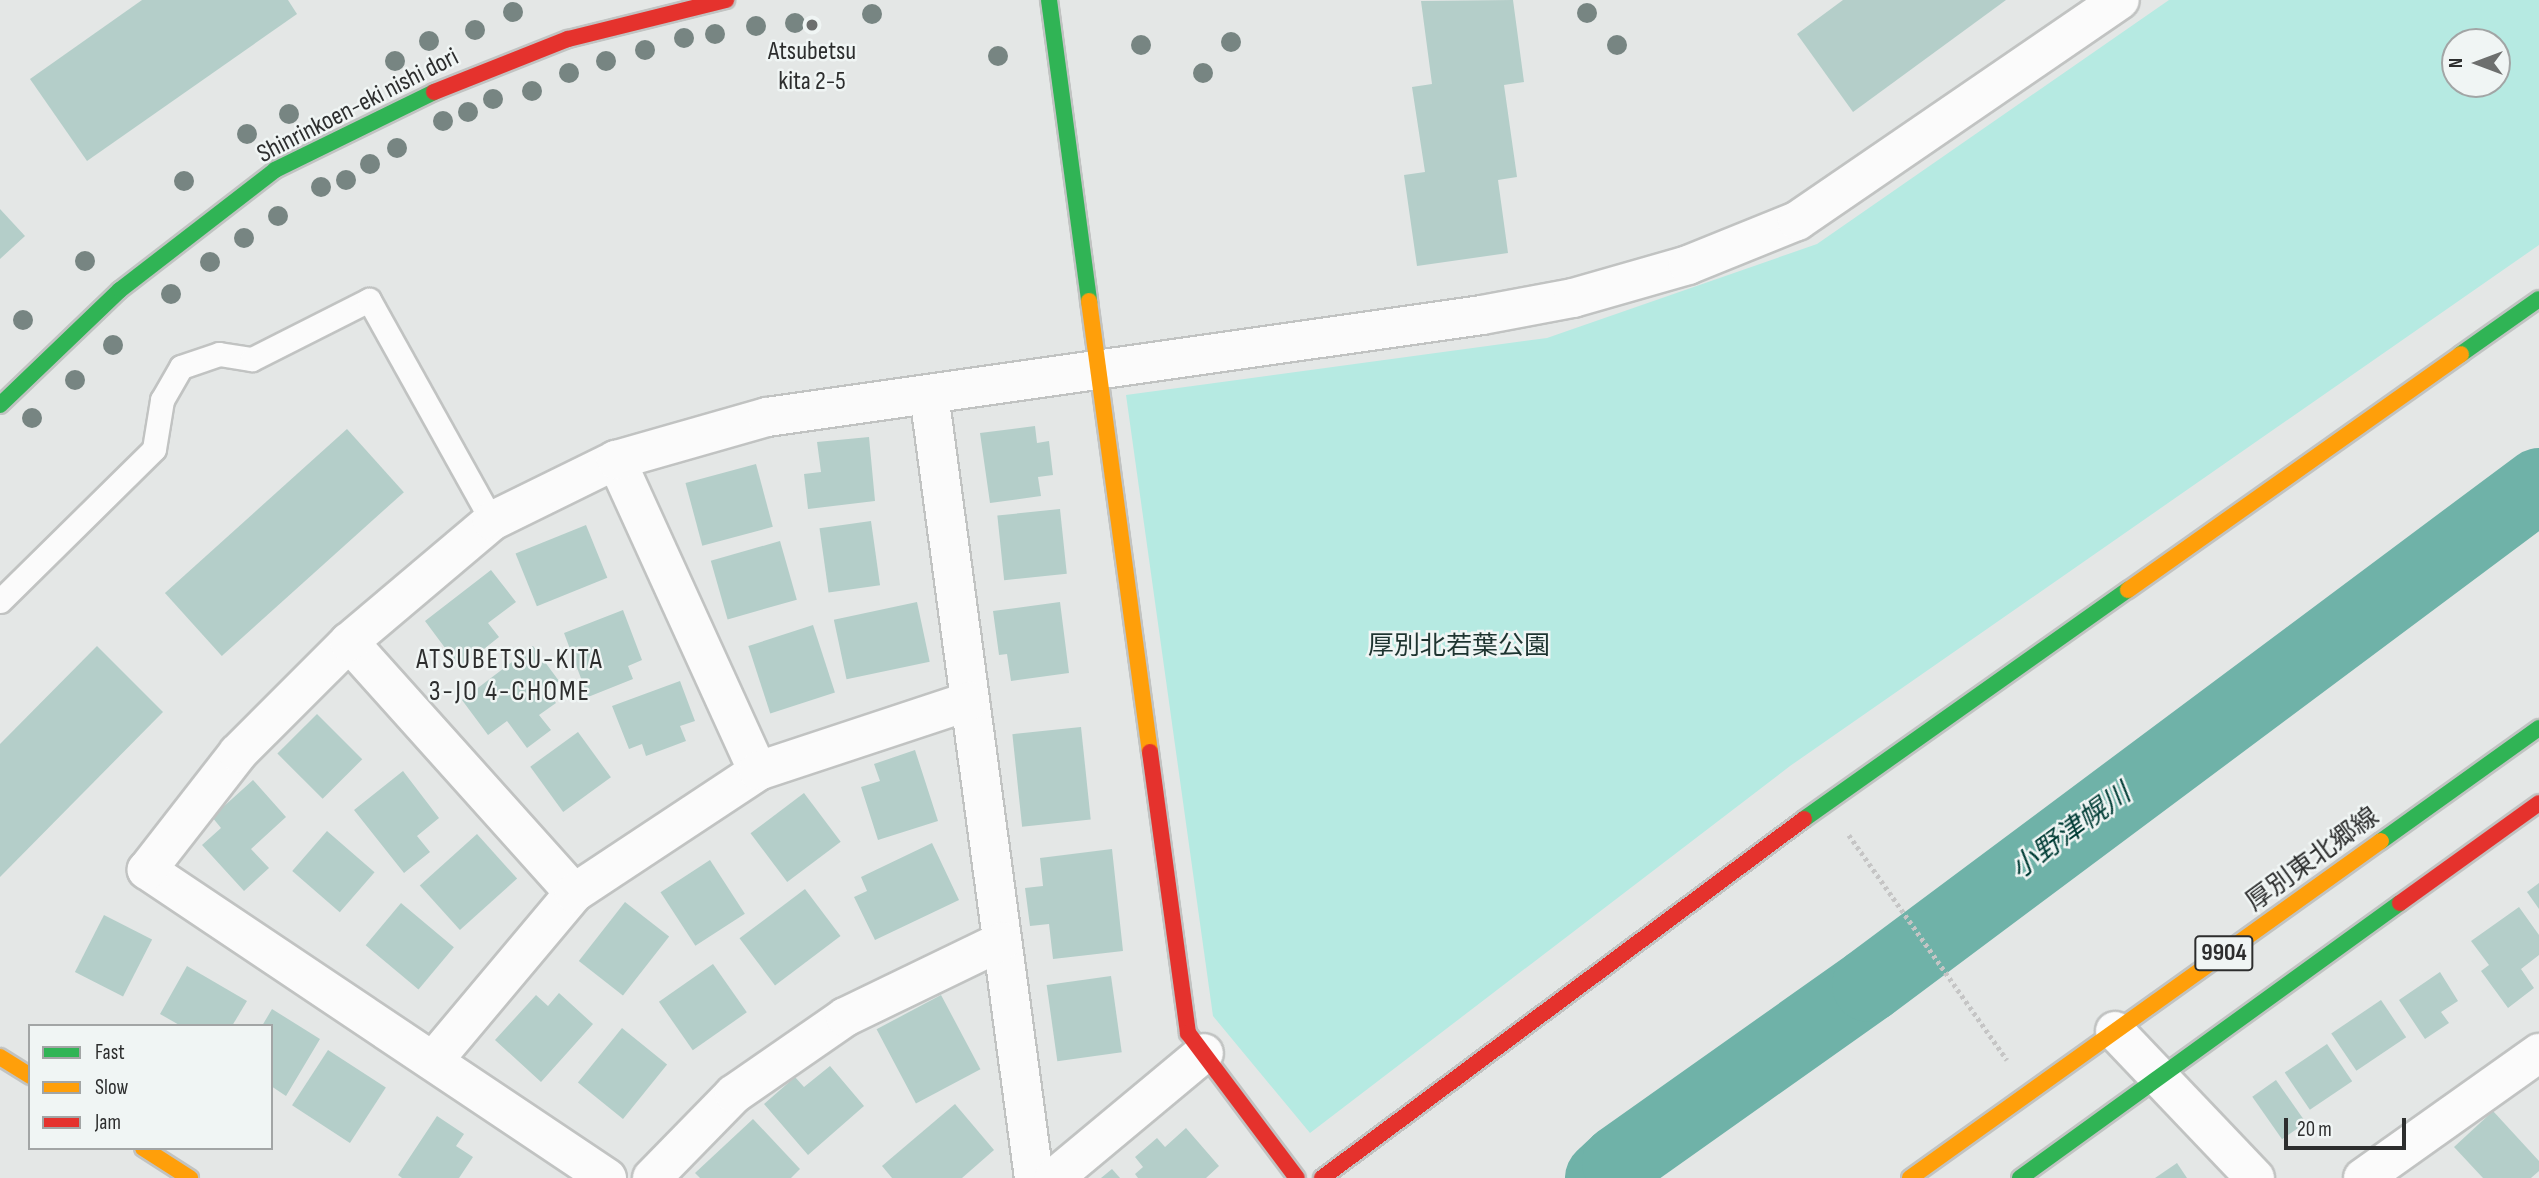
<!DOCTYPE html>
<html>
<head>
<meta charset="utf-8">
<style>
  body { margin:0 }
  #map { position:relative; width:2539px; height:1178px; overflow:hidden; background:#e4e7e6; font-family:"Sofia Sans Condensed","Noto Sans JP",sans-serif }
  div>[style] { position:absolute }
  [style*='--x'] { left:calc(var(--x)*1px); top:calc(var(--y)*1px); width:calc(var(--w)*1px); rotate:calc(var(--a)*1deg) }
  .green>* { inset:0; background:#b6eae2 }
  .river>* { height:74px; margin:-37px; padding:0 37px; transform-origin:37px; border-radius:37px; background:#6fb2a8 }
  .building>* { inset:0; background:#b4cec9; transform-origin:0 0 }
  .path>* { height:4.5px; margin-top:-2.25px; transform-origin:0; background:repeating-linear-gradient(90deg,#c5c5c5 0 3.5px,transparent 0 7px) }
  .roads { filter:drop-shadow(2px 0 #c1c3c2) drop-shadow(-2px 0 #c1c3c2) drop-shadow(0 2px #c1c3c2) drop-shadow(0 -2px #c1c3c2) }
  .lane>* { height:23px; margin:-11.5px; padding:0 11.5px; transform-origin:11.5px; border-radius:11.5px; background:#fbfbfb }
  .street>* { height:38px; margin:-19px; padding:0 19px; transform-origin:19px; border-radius:19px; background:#fbfbfb }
  .fast>* { height:16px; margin:-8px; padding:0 8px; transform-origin:8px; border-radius:8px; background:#30b455 }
  .slow>* { height:16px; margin:-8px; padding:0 8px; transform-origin:8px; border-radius:8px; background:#ff9f0a }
  .jam>* { height:16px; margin:-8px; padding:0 8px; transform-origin:8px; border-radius:8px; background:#e5322d }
  .trees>* { width:20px; height:20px; margin:-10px; border-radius:50%; background:#778582 }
  .dots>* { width:19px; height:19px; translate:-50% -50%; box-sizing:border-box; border:4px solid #f0f5f4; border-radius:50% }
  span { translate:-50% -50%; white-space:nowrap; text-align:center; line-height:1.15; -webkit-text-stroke:5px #f0f5f4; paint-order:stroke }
  .shield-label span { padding:2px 5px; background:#f0f5f4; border:2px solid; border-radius:5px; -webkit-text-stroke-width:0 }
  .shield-label { font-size:24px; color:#2d2e2e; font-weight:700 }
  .poi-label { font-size:26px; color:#2d2e2e }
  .street-label { font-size:26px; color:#2d2e2e }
  .park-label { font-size:26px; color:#1e3430 }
  .neighbourhood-label { font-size:28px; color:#2d2e2e; letter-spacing:2px }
  .water-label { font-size:28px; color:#003c35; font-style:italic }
  .legend { position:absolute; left:28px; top:1024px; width:245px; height:126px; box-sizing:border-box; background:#f0f5f4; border:2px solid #a2a5a5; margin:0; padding:9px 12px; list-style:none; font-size:21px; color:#2d2e2e }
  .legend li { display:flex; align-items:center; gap:14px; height:35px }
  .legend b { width:35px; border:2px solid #a2a5a5 }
  .north { position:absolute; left:2441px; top:28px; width:70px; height:70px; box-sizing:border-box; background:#f0f5f4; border:2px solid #a2a5a5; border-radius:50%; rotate:270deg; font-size:19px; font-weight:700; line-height:28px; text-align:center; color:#2d2e2e }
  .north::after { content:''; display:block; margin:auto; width:24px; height:32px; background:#6d6f6e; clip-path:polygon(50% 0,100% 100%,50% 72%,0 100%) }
  .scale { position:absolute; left:2284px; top:1118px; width:122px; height:32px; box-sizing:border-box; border:4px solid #2d2e2e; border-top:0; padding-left:9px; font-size:21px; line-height:24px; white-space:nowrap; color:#2d2e2e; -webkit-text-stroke:5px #f0f5f4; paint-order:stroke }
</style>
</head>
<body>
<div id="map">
  <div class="green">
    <div style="clip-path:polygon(evenodd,2169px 0,2539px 0,2539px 245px,1790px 766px,1310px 1133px,1213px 1016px,1126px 395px,1547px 338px,1817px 244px,2169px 0,2455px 42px,2497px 42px,2497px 84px,2455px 84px,2455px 42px)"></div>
  </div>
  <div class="river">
    <div style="--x:1602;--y:1178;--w:23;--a:-43"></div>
    <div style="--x:1619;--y:1162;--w:306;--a:-35.3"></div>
    <div style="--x:1869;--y:985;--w:836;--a:-36.73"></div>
  </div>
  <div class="building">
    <div style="clip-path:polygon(142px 0,288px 0,297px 14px,87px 161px,30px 79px)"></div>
    <div style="clip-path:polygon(1513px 0,1524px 82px,1504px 85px,1517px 177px,1498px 180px,1508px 253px,1417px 266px,1404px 175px,1425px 172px,1412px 87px,1432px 84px,1421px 1px)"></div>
    <div style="clip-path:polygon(1843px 0,2006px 0,1853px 112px,1797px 34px)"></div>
    <div style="clip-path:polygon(0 209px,25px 236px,0 259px)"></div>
    <div style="clip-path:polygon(1035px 426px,1037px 443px,1049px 441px,1053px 475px,1038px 477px,1041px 496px,990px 503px,980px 433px)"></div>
    <div style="left:347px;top:429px;width:85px;height:245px;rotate:48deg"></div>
    <div style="clip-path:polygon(869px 437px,875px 501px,808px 509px,804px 474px,821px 472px,817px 442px)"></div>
    <div style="left:756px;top:464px;width:65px;height:73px;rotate:75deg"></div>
    <div style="left:1060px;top:509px;width:65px;height:63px;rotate:84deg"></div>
    <div style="left:871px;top:521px;width:65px;height:52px;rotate:82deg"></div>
    <div style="left:586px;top:525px;width:57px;height:76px;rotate:68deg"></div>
    <div style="left:780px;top:541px;width:61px;height:72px;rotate:74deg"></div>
    <div style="clip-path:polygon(491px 570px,516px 602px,488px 623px,499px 637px,460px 668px,425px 621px)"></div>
    <div style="left:917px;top:602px;width:61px;height:85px;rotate:78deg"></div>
    <div style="clip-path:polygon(1060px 602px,1069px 673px,1011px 681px,1007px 654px,999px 655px,993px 611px)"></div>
    <div style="clip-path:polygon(623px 610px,642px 660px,628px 666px,633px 679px,588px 697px,564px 633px)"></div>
    <div style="left:813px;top:625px;width:71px;height:68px;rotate:72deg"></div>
    <div style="clip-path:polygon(97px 646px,163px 712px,0 877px,0 744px)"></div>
    <div style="clip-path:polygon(533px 646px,559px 681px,546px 690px,556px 703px,539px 715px,551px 730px,527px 748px,507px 721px,488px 735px,462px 700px)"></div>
    <div style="clip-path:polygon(680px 681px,695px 721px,680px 726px,686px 741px,646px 756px,642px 744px,629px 749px,612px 706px)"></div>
    <div style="left:317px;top:714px;width:64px;height:56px;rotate:45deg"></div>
    <div style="left:1081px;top:727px;width:93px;height:69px;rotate:84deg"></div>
    <div style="left:578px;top:732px;width:56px;height:59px;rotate:54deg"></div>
    <div style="clip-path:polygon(915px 750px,938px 821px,878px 840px,861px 787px,880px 781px,874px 764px)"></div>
    <div style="clip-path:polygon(403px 771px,439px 818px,417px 836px,430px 852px,404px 873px,354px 810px)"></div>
    <div style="clip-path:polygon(253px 780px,286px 817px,251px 849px,269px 868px,244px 891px,202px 845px,221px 828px,212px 817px)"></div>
    <div style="left:804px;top:793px;width:61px;height:67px;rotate:53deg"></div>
    <div style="left:327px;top:831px;width:63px;height:53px;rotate:41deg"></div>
    <div style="left:477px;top:834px;width:60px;height:77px;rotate:48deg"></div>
    <div style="clip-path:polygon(932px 843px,959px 900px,875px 940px,854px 897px,867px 891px,861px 877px)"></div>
    <div style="clip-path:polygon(1112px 849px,1123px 951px,1053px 959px,1049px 924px,1030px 926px,1025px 888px,1043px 886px,1040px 858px)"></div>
    <div style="left:710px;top:860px;width:64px;height:59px;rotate:57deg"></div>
    <div style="clip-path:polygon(2539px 883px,2539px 909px,2527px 892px)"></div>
    <div style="left:805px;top:889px;width:59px;height:82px;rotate:53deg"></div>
    <div style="left:625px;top:902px;width:56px;height:75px;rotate:38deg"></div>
    <div style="left:401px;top:903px;width:69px;height:55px;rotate:40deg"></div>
    <div style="clip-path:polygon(2519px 907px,2539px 935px,2539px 955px,2521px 969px,2534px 988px,2508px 1008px,2481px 971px,2489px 965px,2471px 941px)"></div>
    <div style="left:104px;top:915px;width:54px;height:64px;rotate:27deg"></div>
    <div style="left:713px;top:964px;width:59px;height:66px;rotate:55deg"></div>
    <div style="clip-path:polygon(187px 966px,247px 1001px,232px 1026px,181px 1026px,160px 1014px)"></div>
    <div style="clip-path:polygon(2440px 972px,2458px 1001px,2441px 1012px,2449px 1023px,2425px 1039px,2399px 1000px)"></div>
    <div style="left:1111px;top:976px;width:77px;height:65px;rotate:82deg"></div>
    <div style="clip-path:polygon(559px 993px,593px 1024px,541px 1082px,495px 1040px,536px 995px,548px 1006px)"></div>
    <div style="left:941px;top:995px;width:84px;height:73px;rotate:62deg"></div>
    <div style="left:2381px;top:1000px;width:45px;height:60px;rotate:56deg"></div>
    <div style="clip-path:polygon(272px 1009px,320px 1039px,286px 1096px,271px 1086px,271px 1026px,262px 1026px)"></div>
    <div style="left:622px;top:1028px;width:58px;height:70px;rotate:39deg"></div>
    <div style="left:2327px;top:1044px;width:45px;height:51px;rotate:56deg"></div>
    <div style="left:328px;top:1050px;width:69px;height:66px;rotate:33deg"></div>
    <div style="clip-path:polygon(830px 1066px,864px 1106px,808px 1155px,764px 1104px,795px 1077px,804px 1087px)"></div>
    <div style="left:2276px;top:1080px;width:52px;height:29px;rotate:55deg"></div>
    <div style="clip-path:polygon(955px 1104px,994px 1150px,962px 1178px,892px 1178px,882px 1166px)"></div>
    <div style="clip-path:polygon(2493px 1111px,2539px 1161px,2539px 1171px,2531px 1178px,2483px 1178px,2454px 1147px)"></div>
    <div style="clip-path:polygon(437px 1116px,464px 1134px,456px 1146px,473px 1157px,459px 1178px,402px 1178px,398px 1175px)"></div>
    <div style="clip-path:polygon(753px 1119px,800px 1169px,791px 1178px,700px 1178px,695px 1173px)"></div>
    <div style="clip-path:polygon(1186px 1128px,1219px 1166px,1206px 1178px,1138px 1178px,1135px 1174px,1143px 1167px,1135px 1157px,1157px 1138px,1165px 1147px)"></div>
    <div style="clip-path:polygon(2177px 1163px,2187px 1178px,2155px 1178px)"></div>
    <div style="clip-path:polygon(1112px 1169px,1120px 1178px,1101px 1178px)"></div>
  </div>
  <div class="path">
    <div style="--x:1849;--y:835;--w:275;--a:54.9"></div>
  </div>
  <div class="roads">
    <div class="lane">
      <div style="--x:0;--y:601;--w:216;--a:-44.6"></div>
      <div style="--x:154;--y:449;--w:50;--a:-80.7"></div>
      <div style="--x:162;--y:400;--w:38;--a:-60"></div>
      <div style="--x:181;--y:367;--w:40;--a:-18.9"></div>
      <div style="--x:219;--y:354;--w:33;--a:9"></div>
      <div style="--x:252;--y:359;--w:131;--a:-26.8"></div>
      <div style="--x:369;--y:300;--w:253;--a:60.9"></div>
    </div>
    <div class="street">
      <div style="--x:929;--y:394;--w:791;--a:82.37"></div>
      <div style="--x:616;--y:460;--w:342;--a:65.5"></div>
      <div style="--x:349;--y:642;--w:337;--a:48.1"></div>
      <div style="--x:2115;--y:1031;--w:203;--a:46.4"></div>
      <div style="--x:433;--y:1061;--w:219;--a:-50"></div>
      <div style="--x:574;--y:893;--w:221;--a:-33.5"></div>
      <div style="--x:758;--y:771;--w:223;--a:-18.3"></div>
      <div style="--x:607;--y:1178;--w:554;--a:-146.2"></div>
      <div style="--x:147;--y:870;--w:148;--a:-52.1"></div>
      <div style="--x:238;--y:753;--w:157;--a:-45"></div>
      <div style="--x:349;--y:642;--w:187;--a:-40.2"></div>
      <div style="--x:492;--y:521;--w:138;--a:-26.2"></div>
      <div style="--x:616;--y:460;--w:157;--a:-15.9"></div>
      <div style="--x:767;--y:417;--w:722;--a:-8.12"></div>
      <div style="--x:1482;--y:315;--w:93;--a:-10.6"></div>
      <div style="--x:1573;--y:298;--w:120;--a:-16"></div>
      <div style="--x:1688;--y:265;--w:118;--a:-22"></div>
      <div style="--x:1797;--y:221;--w:391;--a:-34.4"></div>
      <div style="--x:652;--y:1178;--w:117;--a:-45.7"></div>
      <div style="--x:734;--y:1094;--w:135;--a:-34.7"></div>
      <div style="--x:845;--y:1017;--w:174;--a:-25.8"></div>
      <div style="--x:1054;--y:1178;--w:195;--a:-39.8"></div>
      <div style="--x:2363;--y:1178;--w:216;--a:-35.4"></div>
    </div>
    <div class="fast">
      <div style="--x:1049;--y:0;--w:304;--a:82.4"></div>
      <div style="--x:2461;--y:354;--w:95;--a:-35.2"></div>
      <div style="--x:0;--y:405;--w:166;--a:-43.8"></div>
      <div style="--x:120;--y:290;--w:196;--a:-37.7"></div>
      <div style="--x:275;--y:170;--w:177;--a:-26.1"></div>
      <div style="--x:1804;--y:819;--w:397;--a:-35.3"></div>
      <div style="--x:2381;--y:841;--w:194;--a:-35.6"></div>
      <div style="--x:2020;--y:1178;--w:469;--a:-35.9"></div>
    </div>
    <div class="slow">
      <div style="--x:1089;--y:301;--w:455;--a:82.3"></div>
      <div style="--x:2128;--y:590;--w:408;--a:-35.3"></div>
      <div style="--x:0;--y:1057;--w:36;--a:32"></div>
      <div style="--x:143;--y:1148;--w:56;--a:32.6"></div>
      <div style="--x:1910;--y:1178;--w:579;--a:-35.58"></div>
    </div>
    <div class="jam">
      <div style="--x:434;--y:92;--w:144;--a:-21.6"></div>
      <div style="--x:568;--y:39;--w:163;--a:-13.9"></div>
      <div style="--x:1150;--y:752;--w:284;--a:82.3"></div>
      <div style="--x:1188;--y:1033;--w:181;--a:53.1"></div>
      <div style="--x:2400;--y:903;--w:171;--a:-35.7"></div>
      <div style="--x:1322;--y:1178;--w:601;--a:-36.68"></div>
    </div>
  </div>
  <div class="trees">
    <div style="left:513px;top:12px"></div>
    <div style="left:1587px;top:13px"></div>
    <div style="left:872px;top:14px"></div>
    <div style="left:795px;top:23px"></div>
    <div style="left:756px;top:26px"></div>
    <div style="left:475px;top:30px"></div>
    <div style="left:715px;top:34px"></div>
    <div style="left:684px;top:38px"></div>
    <div style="left:429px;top:41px"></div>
    <div style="left:1231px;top:42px"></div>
    <div style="left:1141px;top:45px"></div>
    <div style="left:1617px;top:45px"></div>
    <div style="left:645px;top:50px"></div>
    <div style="left:998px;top:56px"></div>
    <div style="left:395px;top:61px"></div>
    <div style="left:606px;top:61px"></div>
    <div style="left:569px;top:73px"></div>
    <div style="left:1203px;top:73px"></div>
    <div style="left:532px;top:91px"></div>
    <div style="left:493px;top:99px"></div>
    <div style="left:468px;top:112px"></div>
    <div style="left:289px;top:114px"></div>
    <div style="left:443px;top:121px"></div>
    <div style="left:247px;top:134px"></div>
    <div style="left:397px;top:148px"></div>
    <div style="left:370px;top:164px"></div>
    <div style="left:346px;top:180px"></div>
    <div style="left:184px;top:181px"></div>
    <div style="left:321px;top:187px"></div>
    <div style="left:278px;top:216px"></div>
    <div style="left:244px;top:238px"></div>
    <div style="left:85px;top:261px"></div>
    <div style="left:210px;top:262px"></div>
    <div style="left:171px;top:294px"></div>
    <div style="left:23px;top:320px"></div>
    <div style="left:113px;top:345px"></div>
    <div style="left:75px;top:380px"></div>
    <div style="left:32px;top:418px"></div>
  </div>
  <div class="dots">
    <div style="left:812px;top:25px;background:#6d6f6e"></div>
  </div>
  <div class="shield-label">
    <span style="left:2224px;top:953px">9904</span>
  </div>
  <div class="poi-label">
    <span style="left:812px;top:67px">Atsubetsu<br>kita 2-5</span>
  </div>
  <div class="street-label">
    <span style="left:358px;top:106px;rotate:-27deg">Shinrinkoen-eki nishi dori</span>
    <span style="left:2313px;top:860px;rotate:-36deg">厚別東北郷線</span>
  </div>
  <div class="park-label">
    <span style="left:1459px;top:647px">厚別北若葉公園</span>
  </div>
  <div class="neighbourhood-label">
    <span style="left:510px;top:676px">ATSUBETSU-KITA<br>3-JO 4-CHOME</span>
  </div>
  <div class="water-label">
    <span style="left:2071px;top:832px;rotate:-36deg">小野津幌川</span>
  </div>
  <ul class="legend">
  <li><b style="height:9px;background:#30b455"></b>Fast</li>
  <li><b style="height:9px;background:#ff9f0a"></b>Slow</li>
  <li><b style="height:9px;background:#e5322d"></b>Jam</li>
  </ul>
  <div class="north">N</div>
  <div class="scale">20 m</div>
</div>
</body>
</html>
